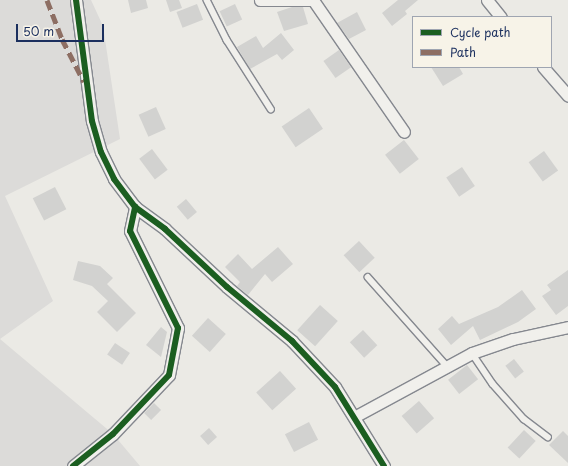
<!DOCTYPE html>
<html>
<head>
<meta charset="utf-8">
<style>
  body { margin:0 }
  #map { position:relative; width:568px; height:466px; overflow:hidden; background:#ebeae5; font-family:"Playpen Sans",sans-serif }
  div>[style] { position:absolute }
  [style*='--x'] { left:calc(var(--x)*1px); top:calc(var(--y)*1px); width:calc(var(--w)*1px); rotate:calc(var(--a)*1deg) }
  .green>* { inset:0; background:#dcdbd9 }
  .building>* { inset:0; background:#d2d2d0; transform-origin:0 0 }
  .roads { filter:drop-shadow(1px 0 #85888f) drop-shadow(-1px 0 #85888f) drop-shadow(0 1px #85888f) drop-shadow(0 -1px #85888f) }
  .service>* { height:5.5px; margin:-2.75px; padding:0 2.75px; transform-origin:2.75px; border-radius:2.75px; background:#f1f0ec }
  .minor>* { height:11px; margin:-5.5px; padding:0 5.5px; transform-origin:5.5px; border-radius:5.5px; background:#f1f0ec }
  .quiet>* { height:5px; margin-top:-2.5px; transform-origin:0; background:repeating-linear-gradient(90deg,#8d6e63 0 10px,transparent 0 15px) }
  .cycleway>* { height:6px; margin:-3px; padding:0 3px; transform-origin:3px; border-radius:3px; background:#1b5e20 }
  span { translate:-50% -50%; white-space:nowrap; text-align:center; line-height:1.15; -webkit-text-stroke:3px #f7f3e8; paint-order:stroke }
  .legend { position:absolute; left:412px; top:16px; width:140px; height:52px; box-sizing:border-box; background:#f7f3e8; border:1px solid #9fa5b1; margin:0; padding:5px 7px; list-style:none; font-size:12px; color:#1b2f5e }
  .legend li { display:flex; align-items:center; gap:8px; height:20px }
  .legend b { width:20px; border:1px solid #9fa5b1 }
  .scale { position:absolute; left:16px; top:24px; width:88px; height:18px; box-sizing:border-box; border:2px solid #1b2f5e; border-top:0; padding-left:5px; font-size:12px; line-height:14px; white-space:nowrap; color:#1b2f5e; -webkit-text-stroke:3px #f7f3e8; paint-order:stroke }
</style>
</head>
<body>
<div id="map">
  <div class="green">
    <div style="clip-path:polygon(0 0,91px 0,103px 26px,120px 139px,5px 196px,53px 301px,0 339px)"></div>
    <div style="clip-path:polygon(0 339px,113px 434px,140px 466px,0 466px)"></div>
  </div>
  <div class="building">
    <div style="clip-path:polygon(128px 0,146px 0,148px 8px,131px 13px)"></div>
    <div style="clip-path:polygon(166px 0,179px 0,182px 8px,170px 12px)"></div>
    <div style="clip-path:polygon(398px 0,418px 0,405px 11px,407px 14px,392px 26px,382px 13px)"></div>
    <div style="left:197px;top:4px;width:17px;height:22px;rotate:69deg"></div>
    <div style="left:235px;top:4px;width:17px;height:17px;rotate:65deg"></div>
    <div style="clip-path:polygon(292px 7px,303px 7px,308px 24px,284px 31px,277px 12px)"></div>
    <div style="clip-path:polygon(357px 12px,366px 30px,349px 39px,337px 23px)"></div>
    <div style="clip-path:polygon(281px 33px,294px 50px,282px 60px,277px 54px,250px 69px,237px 47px,256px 36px,263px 48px)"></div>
    <div style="left:339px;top:50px;width:21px;height:19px;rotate:55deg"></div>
    <div style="clip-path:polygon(431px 67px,459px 67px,463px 74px,443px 86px)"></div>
    <div style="left:156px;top:107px;width:24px;height:19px;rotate:66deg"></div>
    <div style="left:309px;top:108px;width:25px;height:33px;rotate:56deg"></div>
    <div style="left:404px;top:140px;width:24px;height:24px;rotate:52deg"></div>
    <div style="left:152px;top:149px;width:26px;height:16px;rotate:53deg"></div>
    <div style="left:544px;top:151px;width:24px;height:19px;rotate:54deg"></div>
    <div style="left:462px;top:167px;width:23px;height:19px;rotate:56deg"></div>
    <div style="left:55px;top:187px;width:25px;height:25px;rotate:63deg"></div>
    <div style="left:186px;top:199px;width:17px;height:12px;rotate:50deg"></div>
    <div style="left:359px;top:241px;width:23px;height:21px;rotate:47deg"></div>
    <div style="clip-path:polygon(278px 247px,293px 264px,272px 282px,265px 274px,248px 295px,237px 286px,240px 282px,225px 267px,238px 254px,252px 269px)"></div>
    <div style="clip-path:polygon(78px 261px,100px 266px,113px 278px,107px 284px,136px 313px,117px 332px,97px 312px,108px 301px,92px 286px,73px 280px)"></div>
    <div style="clip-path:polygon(568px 270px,568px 306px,556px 315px,542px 296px,551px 290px,547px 285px)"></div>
    <div style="clip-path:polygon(522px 290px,536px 309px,518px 322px,480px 340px,473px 326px,451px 345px,438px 329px,452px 316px,459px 324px,498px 307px)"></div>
    <div style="left:320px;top:305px;width:24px;height:34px;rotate:42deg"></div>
    <div style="left:208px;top:318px;width:24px;height:24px;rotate:42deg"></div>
    <div style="clip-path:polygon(161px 327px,167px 332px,161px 357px,146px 345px)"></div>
    <div style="left:363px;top:330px;width:21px;height:18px;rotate:47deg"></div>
    <div style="left:115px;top:343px;width:18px;height:14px;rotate:34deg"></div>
    <div style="left:514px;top:359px;width:16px;height:11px;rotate:52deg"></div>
    <div style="left:467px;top:365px;width:18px;height:24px;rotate:52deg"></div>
    <div style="left:280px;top:371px;width:24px;height:32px;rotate:48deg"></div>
    <div style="left:419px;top:401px;width:23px;height:23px;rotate:49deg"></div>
    <div style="left:154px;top:403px;width:10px;height:14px;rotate:45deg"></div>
    <div style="left:309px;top:422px;width:20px;height:27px;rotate:63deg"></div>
    <div style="left:209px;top:428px;width:12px;height:12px;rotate:48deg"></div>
    <div style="left:524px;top:430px;width:16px;height:24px;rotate:43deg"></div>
    <div style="clip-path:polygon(563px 431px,568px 436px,568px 463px,549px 445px)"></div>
  </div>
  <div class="roads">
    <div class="service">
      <div style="--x:207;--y:0;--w:45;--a:63.4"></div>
      <div style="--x:227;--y:40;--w:82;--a:57.5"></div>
      <div style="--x:368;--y:277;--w:118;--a:48.4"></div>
      <div style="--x:472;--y:353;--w:37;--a:56"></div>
      <div style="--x:493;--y:384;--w:47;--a:48.5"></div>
      <div style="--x:524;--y:419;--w:30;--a:37"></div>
    </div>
    <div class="minor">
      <div style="--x:76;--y:0;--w:122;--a:82.5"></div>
      <div style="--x:92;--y:121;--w:32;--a:74"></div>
      <div style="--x:101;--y:152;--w:30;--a:64"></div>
      <div style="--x:114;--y:179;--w:35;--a:53"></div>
      <div style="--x:135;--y:207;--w:37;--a:36"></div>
      <div style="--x:165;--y:229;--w:85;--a:43.1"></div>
      <div style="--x:227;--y:287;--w:85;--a:39.7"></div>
      <div style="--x:292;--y:341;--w:63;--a:46.9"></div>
      <div style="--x:335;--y:387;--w:93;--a:58.2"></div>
      <div style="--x:260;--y:0;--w:53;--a:0"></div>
      <div style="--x:313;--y:0;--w:160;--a:55.4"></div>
      <div style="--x:487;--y:0;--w:22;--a:51"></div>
      <div style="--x:543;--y:67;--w:38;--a:49"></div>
      <div style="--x:354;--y:417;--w:134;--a:-28.5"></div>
      <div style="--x:472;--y:353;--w:43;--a:-18.9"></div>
      <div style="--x:513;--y:339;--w:56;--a:-12.3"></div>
      <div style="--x:73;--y:466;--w:51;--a:-38.7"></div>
      <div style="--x:113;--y:434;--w:81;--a:-46.5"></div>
      <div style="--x:169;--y:375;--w:48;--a:-79.2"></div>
      <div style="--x:178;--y:328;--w:108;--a:-116.3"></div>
      <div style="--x:130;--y:231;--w:25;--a:-78"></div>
    </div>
  </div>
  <div class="quiet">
    <div style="--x:47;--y:0;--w:42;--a:69"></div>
    <div style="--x:62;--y:39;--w:48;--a:62.9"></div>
  </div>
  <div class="cycleway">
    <div style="--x:76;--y:0;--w:122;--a:82.5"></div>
    <div style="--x:92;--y:121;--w:32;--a:74"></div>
    <div style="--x:101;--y:152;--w:30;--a:64"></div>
    <div style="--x:114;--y:179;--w:35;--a:53"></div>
    <div style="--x:135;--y:207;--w:37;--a:36"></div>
    <div style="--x:165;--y:229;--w:85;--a:43.1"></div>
    <div style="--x:227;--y:287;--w:85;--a:39.7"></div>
    <div style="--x:292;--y:341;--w:63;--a:46.9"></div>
    <div style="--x:335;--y:387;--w:93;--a:58.2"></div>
    <div style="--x:73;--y:466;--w:51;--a:-38.7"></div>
    <div style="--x:113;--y:434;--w:81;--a:-46.5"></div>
    <div style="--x:169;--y:375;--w:48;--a:-79.2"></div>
    <div style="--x:178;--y:328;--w:108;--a:-116.3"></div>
    <div style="--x:130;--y:231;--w:25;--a:-78"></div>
  </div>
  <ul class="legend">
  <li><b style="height:5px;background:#1b5e20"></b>Cycle path</li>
  <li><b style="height:5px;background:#8d6e63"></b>Path</li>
  </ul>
  <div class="scale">50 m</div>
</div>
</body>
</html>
